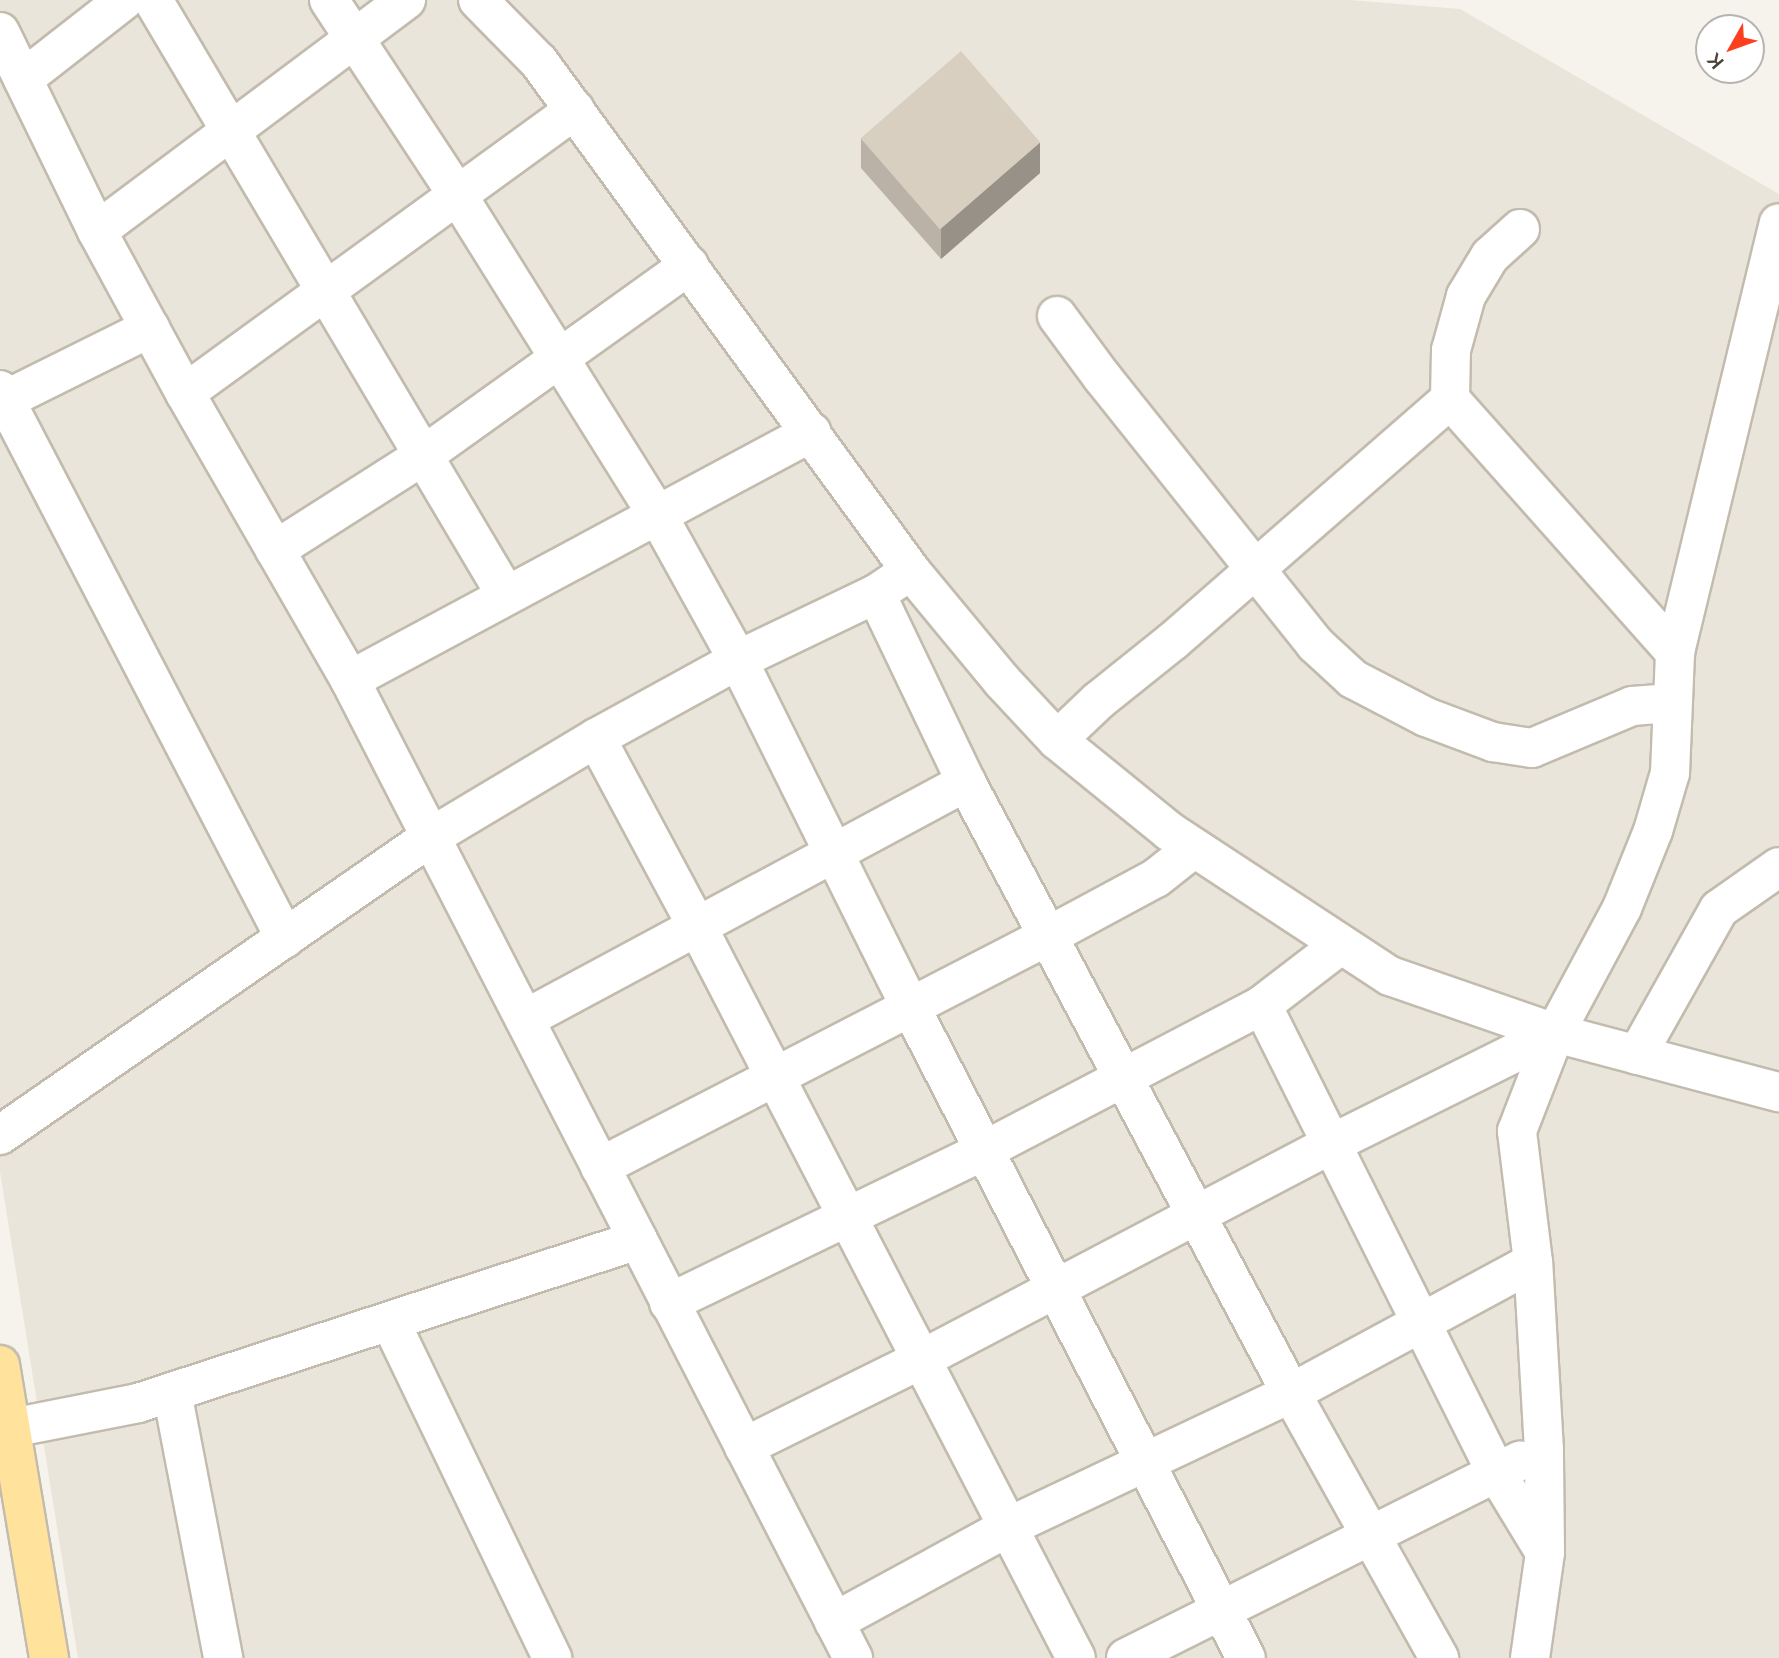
<!DOCTYPE html>
<html>
<head>
<meta charset="utf-8">
<style>
  body { margin:0 }
  #map { position:relative; width:1779px; height:1658px; overflow:hidden; background:#f6f3ec; font-family:Lato,sans-serif }
  div>[style] { position:absolute }
  [style*='--x'] { left:calc(var(--x)*1px); top:calc(var(--y)*1px); width:calc(var(--w)*1px); rotate:calc(var(--a)*1deg) }
  .residential>* { inset:0; background:#eae5da }
  .roads { filter:drop-shadow(2px 0 #c2bbae) drop-shadow(-2px 0 #c2bbae) drop-shadow(0 2px #c2bbae) drop-shadow(0 -2px #c2bbae) }
  .minor>* { height:38px; margin:-19px; padding:0 19px; transform-origin:19px; border-radius:19px; background:#fff }
  .major>* { height:38px; margin:-19px; padding:0 19px; transform-origin:19px; border-radius:19px; background:#ffe39c }
  .wall>* { inset:0; background:#bab2a6 }
  .shaded-wall>* { inset:0; background:#979187 }
  .building>* { inset:0; background:#d8cfc1; transform-origin:0 0 }
  span { translate:-50% -50%; white-space:nowrap; text-align:center; line-height:1.15; -webkit-text-stroke:6px #fff; paint-order:stroke }
  .north { position:absolute; left:1695px; top:14px; width:70px; height:70px; box-sizing:border-box; background:#fff; border:2px solid #b7b4b0; border-radius:50%; rotate:230deg; font-size:19px; font-weight:700; line-height:28px; text-align:center; color:#4b4439 }
  .north::after { content:''; display:block; margin:auto; width:24px; height:32px; background:#fc3f1d; clip-path:polygon(50% 0,100% 100%,50% 72%,0 100%) }
</style>
</head>
<body>
<div id="map">
  <div class="residential">
    <div style="clip-path:polygon(0 0,1350px 0,1460px 9px,1779px 194px,1779px 1658px,78px 1658px,0 1172px)"></div>
  </div>
  <div class="roads">
    <div class="minor">
      <div style="--x:153;--y:0;--w:692;--a:59.32"></div>
      <div style="--x:329;--y:0;--w:235;--a:56.6"></div>
      <div style="--x:458;--y:196;--w:375;--a:58"></div>
      <div style="--x:657;--y:514;--w:167;--a:61"></div>
      <div style="--x:738;--y:660;--w:386;--a:63.6"></div>
      <div style="--x:910;--y:1006;--w:733;--a:62.74"></div>
      <div style="--x:478;--y:0;--w:87;--a:45.5"></div>
      <div style="--x:539;--y:62;--w:630;--a:53.84"></div>
      <div style="--x:911;--y:571;--w:143;--a:50.4"></div>
      <div style="--x:1002;--y:681;--w:81;--a:47"></div>
      <div style="--x:1057;--y:740;--w:144;--a:39.1"></div>
      <div style="--x:1169;--y:831;--w:264;--a:33.3"></div>
      <div style="--x:1390;--y:976;--w:175;--a:19.1"></div>
      <div style="--x:1555;--y:1033;--w:232;--a:14.8"></div>
      <div style="--x:0;--y:32;--w:221;--a:64"></div>
      <div style="--x:97;--y:231;--w:184;--a:61.5"></div>
      <div style="--x:185;--y:393;--w:331;--a:60.1"></div>
      <div style="--x:350;--y:680;--w:1100;--a:62.78"></div>
      <div style="--x:23;--y:79;--w:128;--a:-38"></div>
      <div style="--x:1520;--y:229;--w:40;--a:138"></div>
      <div style="--x:1490;--y:256;--w:47;--a:121"></div>
      <div style="--x:1466;--y:296;--w:56;--a:105.5"></div>
      <div style="--x:1451;--y:350;--w:49;--a:91.2"></div>
      <div style="--x:1450;--y:399;--w:339;--a:48.4"></div>
      <div style="--x:97;--y:231;--w:386;--a:-36.8"></div>
      <div style="--x:1057;--y:316;--w:76;--a:53.6"></div>
      <div style="--x:1102;--y:377;--w:342;--a:51.4"></div>
      <div style="--x:1315;--y:644;--w:52;--a:42.6"></div>
      <div style="--x:1353;--y:679;--w:82;--a:27.5"></div>
      <div style="--x:1426;--y:717;--w:72;--a:20.5"></div>
      <div style="--x:1493;--y:742;--w:39;--a:9"></div>
      <div style="--x:1532;--y:748;--w:108;--a:-22.8"></div>
      <div style="--x:1632;--y:706;--w:40;--a:-4.3"></div>
      <div style="--x:0;--y:390;--w:618;--a:62.52"></div>
      <div style="--x:185;--y:393;--w:482;--a:-36"></div>
      <div style="--x:5;--y:400;--w:162;--a:-26.4"></div>
      <div style="--x:275;--y:550;--w:177;--a:-32.5"></div>
      <div style="--x:424;--y:455;--w:326;--a:-35.6"></div>
      <div style="--x:876;--y:594;--w:208;--a:64.4"></div>
      <div style="--x:966;--y:782;--w:692;--a:61.99"></div>
      <div style="--x:1291;--y:1393;--w:304;--a:60.8"></div>
      <div style="--x:350;--y:680;--w:524;--a:-28.23"></div>
      <div style="--x:596;--y:738;--w:213;--a:61.8"></div>
      <div style="--x:697;--y:926;--w:824;--a:62.63"></div>
      <div style="--x:1057;--y:740;--w:57;--a:-43.6"></div>
      <div style="--x:1098;--y:701;--w:96;--a:-38.7"></div>
      <div style="--x:1173;--y:641;--w:368;--a:-41.1"></div>
      <div style="--x:1262;--y:1005;--w:522;--a:63.39"></div>
      <div style="--x:1496;--y:1472;--w:92;--a:58.7"></div>
      <div style="--x:525;--y:1019;--w:501;--a:-28.25"></div>
      <div style="--x:1637;--y:1055;--w:167;--a:-60.7"></div>
      <div style="--x:1719;--y:909;--w:73;--a:-35"></div>
      <div style="--x:0;--y:1135;--w:522;--a:-34.7"></div>
      <div style="--x:429;--y:838;--w:195;--a:-30.9"></div>
      <div style="--x:596;--y:738;--w:162;--a:-28.8"></div>
      <div style="--x:738;--y:660;--w:153;--a:-25.6"></div>
      <div style="--x:876;--y:594;--w:25;--a:-34"></div>
      <div style="--x:600;--y:1167;--w:506;--a:-27.27"></div>
      <div style="--x:1050;--y:935;--w:120;--a:-28.3"></div>
      <div style="--x:1156;--y:878;--w:48;--a:-38.3"></div>
      <div style="--x:669;--y:1303;--w:351;--a:-25.8"></div>
      <div style="--x:985;--y:1150;--w:313;--a:-27.6"></div>
      <div style="--x:1262;--y:1005;--w:97;--a:-37.5"></div>
      <div style="--x:391;--y:1323;--w:372;--a:64.3"></div>
      <div style="--x:172;--y:1392;--w:271;--a:79.1"></div>
      <div style="--x:11;--y:1428;--w:129;--a:-11.1"></div>
      <div style="--x:138;--y:1403;--w:526;--a:-18.06"></div>
      <div style="--x:744;--y:1447;--w:196;--a:-26.3"></div>
      <div style="--x:920;--y:1360;--w:464;--a:-27.7"></div>
      <div style="--x:1331;--y:1144;--w:250;--a:-26.4"></div>
      <div style="--x:1555;--y:1033;--w:142;--a:-61.8"></div>
      <div style="--x:1622;--y:908;--w:83;--a:-68.1"></div>
      <div style="--x:1653;--y:831;--w:60;--a:-73.7"></div>
      <div style="--x:1670;--y:773;--w:121;--a:-87.6"></div>
      <div style="--x:1675;--y:652;--w:441;--a:-76.4"></div>
      <div style="--x:834;--y:1622;--w:198;--a:-28.6"></div>
      <div style="--x:1008;--y:1527;--w:313;--a:-25.3"></div>
      <div style="--x:1291;--y:1393;--w:275;--a:-28.4"></div>
      <div style="--x:1126;--y:1658;--w:441;--a:-26.6"></div>
      <div style="--x:1530;--y:1658;--w:106;--a:-81.9"></div>
      <div style="--x:1545;--y:1553;--w:103;--a:-90.6"></div>
      <div style="--x:1544;--y:1450;--w:188;--a:-93.3"></div>
      <div style="--x:1533;--y:1262;--w:132;--a:-97"></div>
      <div style="--x:1517;--y:1131;--w:105;--a:-68.8"></div>
    </div>
    <div class="major">
      <div style="--x:0;--y:1365;--w:297;--a:80.5"></div>
    </div>
  </div>
  <div class="wall">
    <div style="clip-path:polygon(861px 138px,1040px 173px,941px 259px,861px 168px)"></div>
  </div>
  <div class="shaded-wall">
    <div style="clip-path:polygon(1040px 142px,1040px 173px,941px 259px,941px 228px)"></div>
  </div>
  <div class="building">
    <div style="left:961px;top:51px;width:121px;height:133px;rotate:49deg"></div>
  </div>
  <div class="north">K</div>
</div>
</body>
</html>
